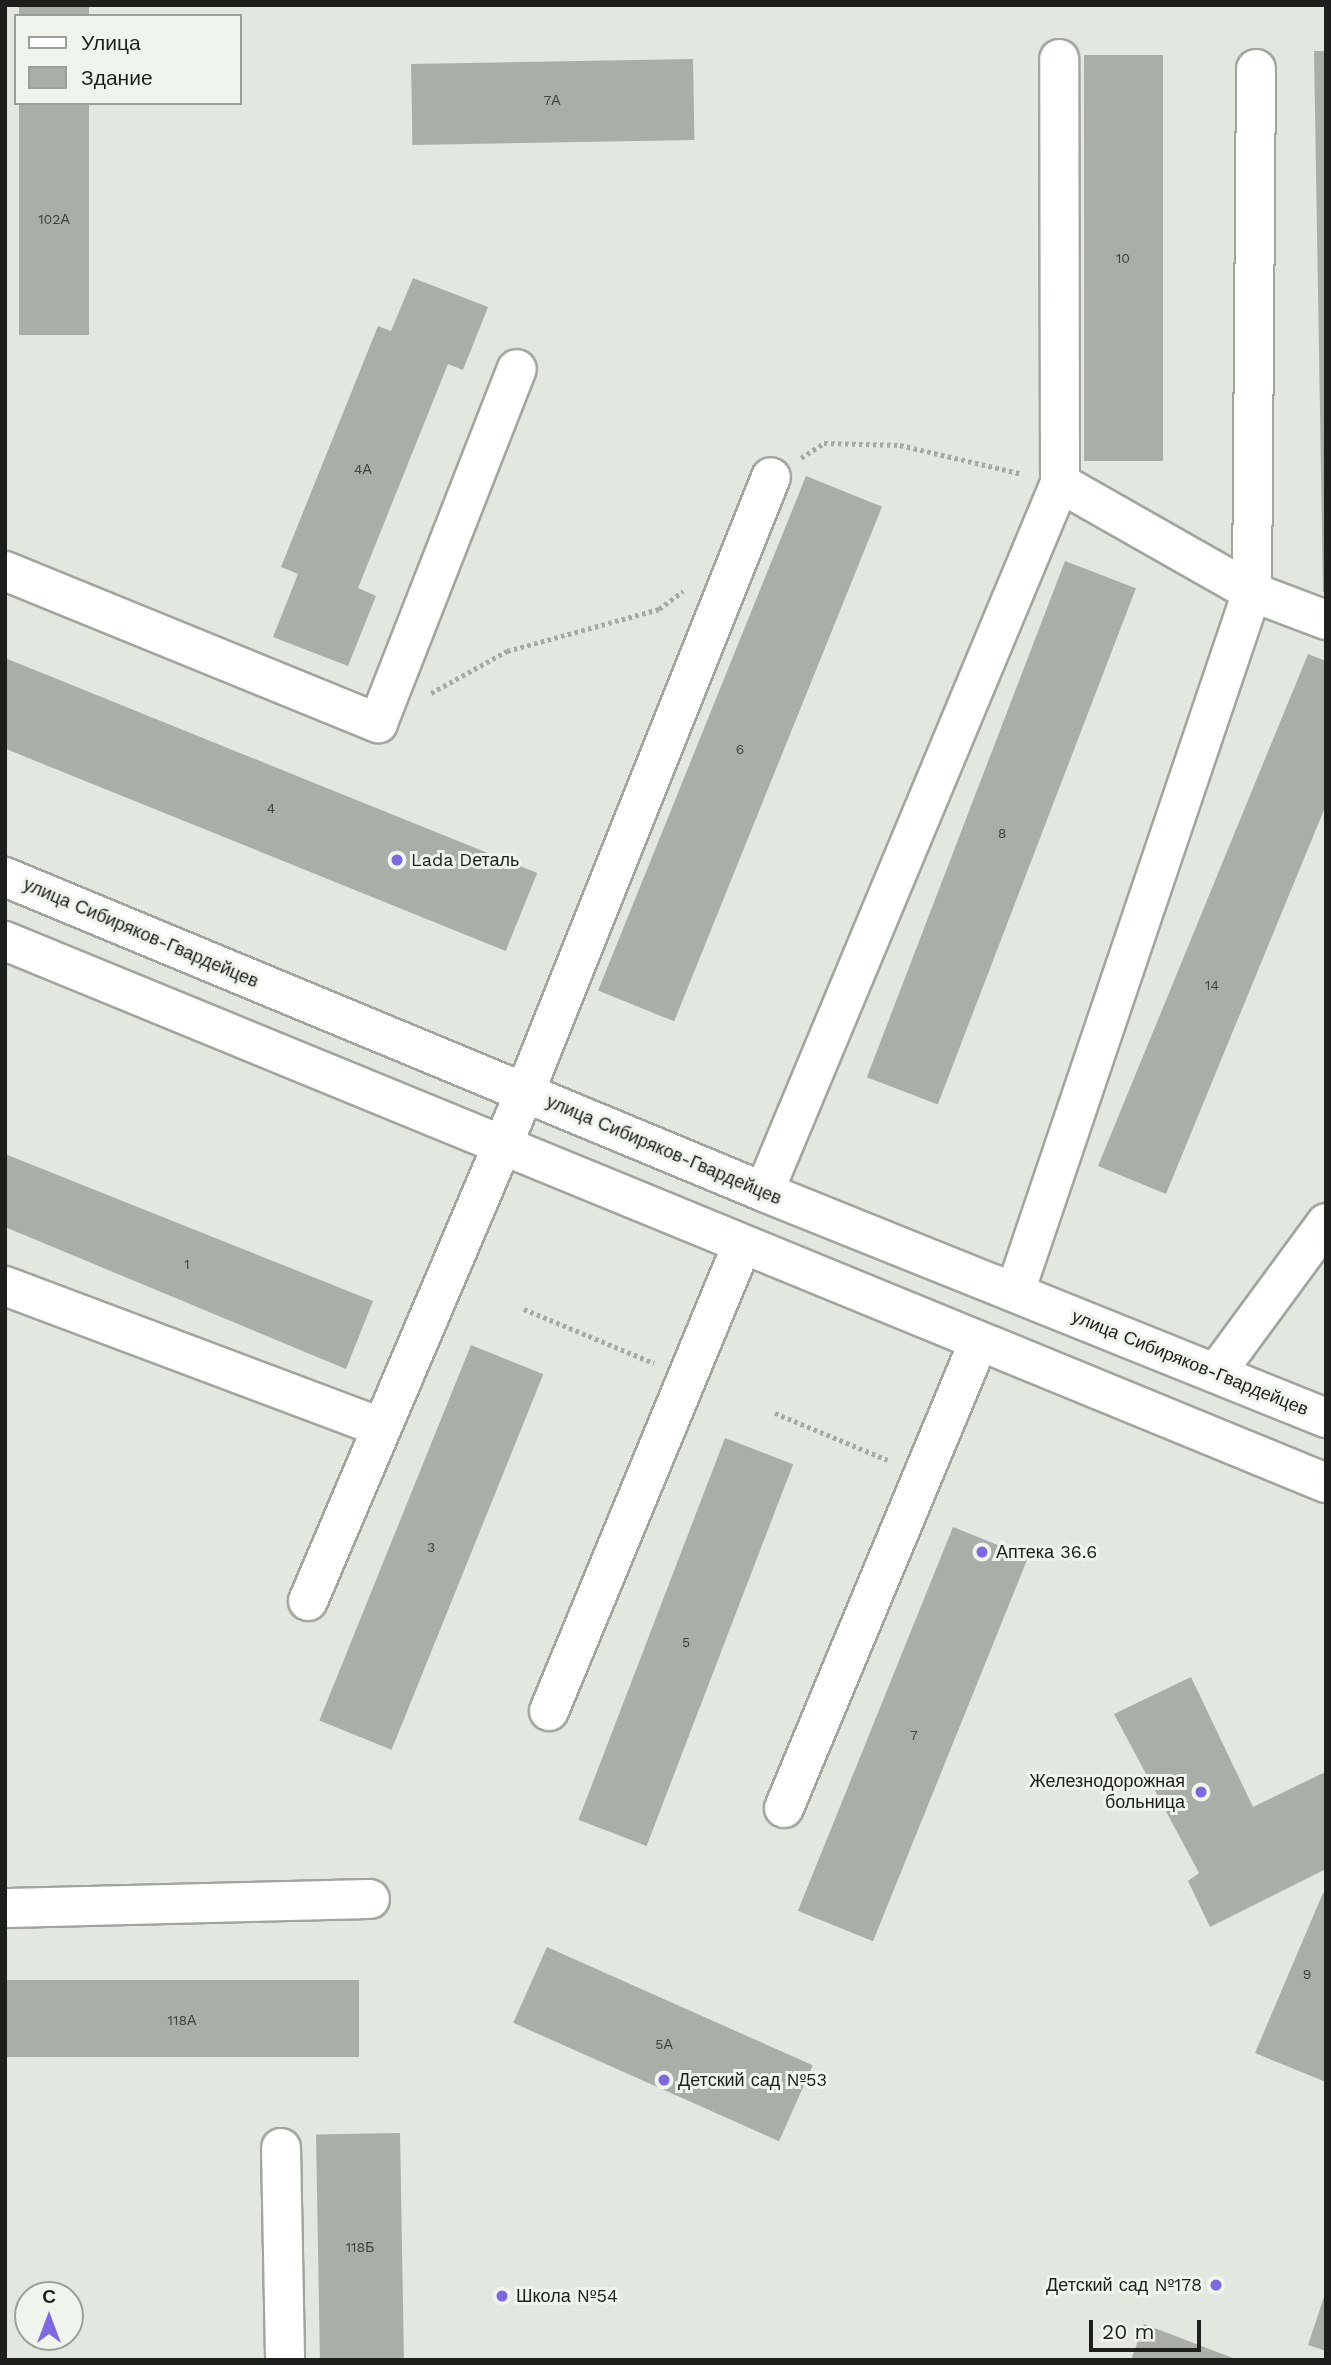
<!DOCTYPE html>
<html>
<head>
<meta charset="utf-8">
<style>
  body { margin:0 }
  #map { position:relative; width:1331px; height:2365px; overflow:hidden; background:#e2e8e0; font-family:"Work Sans",sans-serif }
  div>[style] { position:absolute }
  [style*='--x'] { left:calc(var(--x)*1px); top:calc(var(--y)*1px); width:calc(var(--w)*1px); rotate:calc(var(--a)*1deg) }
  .building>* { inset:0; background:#a9afa7; transform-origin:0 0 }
  .path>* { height:4.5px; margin-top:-2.25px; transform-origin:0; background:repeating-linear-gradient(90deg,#a5aaa3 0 3.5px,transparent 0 7px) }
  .roads { filter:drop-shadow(2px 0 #a0a69e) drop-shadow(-2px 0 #a0a69e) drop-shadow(0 2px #a0a69e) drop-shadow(0 -2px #a0a69e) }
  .minor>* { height:38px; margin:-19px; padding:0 19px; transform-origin:19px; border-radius:19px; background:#fff }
  .major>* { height:38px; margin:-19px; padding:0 19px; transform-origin:19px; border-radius:19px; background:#fff }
  .dots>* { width:19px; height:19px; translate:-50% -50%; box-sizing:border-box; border:4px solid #eff5ed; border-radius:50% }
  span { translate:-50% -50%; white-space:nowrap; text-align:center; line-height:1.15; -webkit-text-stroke:6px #eff5ed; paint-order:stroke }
  .number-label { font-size:14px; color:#40433f }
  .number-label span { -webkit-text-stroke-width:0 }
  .poi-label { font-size:18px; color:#1d1f1c }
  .left { translate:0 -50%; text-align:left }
  .right { translate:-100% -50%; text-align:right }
  .street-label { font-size:18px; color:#1d1f1c }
  .frame { position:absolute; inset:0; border:7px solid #1d1f1c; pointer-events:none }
  .legend { position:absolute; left:14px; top:14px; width:228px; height:91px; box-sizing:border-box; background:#eff5ed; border:2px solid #9b9f99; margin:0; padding:9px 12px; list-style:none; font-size:21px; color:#1d1f1c }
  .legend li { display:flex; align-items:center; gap:14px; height:35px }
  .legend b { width:35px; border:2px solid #9b9f99 }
  .north { position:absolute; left:14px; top:2281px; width:70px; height:70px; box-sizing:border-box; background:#eff5ed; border:2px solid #9b9f99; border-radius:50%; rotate:0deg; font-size:19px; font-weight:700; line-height:28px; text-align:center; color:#1d1f1c }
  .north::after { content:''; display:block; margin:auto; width:24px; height:32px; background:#7d67e2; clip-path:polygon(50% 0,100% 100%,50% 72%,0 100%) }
  .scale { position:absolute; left:1089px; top:2320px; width:112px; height:32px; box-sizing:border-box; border:4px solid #1d1f1c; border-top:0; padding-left:9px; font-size:21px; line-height:24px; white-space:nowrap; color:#1d1f1c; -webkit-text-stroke:5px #eff5ed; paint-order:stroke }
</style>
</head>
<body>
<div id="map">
  <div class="building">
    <div style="left:19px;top:5px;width:70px;height:11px"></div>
    <div style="clip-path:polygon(1314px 51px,1326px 51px,1326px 592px,1323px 592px)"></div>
    <div style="left:1084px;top:55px;width:79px;height:406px"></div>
    <div style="left:693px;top:59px;width:81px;height:282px;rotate:89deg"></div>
    <div style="left:19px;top:103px;width:70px;height:232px"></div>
    <div style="clip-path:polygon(413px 278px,488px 307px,463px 370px,448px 364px,358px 588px,376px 596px,348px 666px,273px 637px,298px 574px,281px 567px,378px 326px,391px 331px)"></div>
    <div style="left:806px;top:476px;width:82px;height:555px;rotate:22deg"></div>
    <div style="left:1065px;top:561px;width:76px;height:553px;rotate:21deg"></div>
    <div style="clip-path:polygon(1308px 654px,1326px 661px,1326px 805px,1166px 1194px,1098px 1166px)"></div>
    <div style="left:5px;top:658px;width:574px;height:84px;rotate:22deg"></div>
    <div style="clip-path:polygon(5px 1154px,373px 1301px,346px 1369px,5px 1227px)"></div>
    <div style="left:471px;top:1345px;width:78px;height:405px;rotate:22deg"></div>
    <div style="left:725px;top:1438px;width:73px;height:409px;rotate:21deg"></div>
    <div style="left:953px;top:1527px;width:81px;height:414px;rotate:22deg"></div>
    <div style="clip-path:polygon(1191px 1677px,1253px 1807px,1323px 1773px,1326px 1776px,1326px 1869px,1210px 1927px,1188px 1881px,1199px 1873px,1114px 1714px)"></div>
    <div style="clip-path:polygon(1323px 1893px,1326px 1894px,1326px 2082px,1255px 2053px)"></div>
    <div style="left:547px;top:1947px;width:291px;height:83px;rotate:24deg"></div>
    <div style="left:5px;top:1980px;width:354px;height:77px"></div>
    <div style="left:400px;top:2133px;width:227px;height:84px;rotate:89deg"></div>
    <div style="clip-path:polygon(1325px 2294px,1326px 2294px,1326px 2351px,1308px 2345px)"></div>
    <div style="clip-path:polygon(1144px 2324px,1238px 2360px,1131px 2360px)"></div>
  </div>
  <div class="path">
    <div style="--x:801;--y:458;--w:27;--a:-33"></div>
    <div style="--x:824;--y:443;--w:76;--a:1.5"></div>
    <div style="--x:900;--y:445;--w:126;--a:13.3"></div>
    <div style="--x:431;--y:693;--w:87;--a:-28.9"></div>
    <div style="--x:507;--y:651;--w:158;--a:-15.4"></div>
    <div style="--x:659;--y:609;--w:30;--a:-37"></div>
    <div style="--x:524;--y:1309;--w:141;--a:22.6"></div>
    <div style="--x:775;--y:1413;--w:122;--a:22.6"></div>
  </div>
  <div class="roads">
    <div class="minor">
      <div style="--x:1060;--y:483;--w:221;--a:29.6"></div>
      <div style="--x:1252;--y:592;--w:79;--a:20.7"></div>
      <div style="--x:5;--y:571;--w:403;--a:22.2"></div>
      <div style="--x:378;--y:723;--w:380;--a:-68.6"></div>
      <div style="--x:764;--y:1192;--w:768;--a:-67.34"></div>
      <div style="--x:1060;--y:483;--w:424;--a:-90.1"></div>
      <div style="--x:5;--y:1286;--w:401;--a:20.6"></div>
      <div style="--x:1015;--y:1292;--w:739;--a:-71.3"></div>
      <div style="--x:1252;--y:592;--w:523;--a:-89.56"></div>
      <div style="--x:1216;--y:1373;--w:186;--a:-53.7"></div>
      <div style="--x:308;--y:1601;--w:553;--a:-66.91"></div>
      <div style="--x:525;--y:1092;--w:662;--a:-68.2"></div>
      <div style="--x:549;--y:1711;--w:504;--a:-67.5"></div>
      <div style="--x:784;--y:1808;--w:506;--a:-67.34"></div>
      <div style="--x:5;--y:1908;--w:365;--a:-1.4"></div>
      <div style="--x:281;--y:2148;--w:212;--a:88.9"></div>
    </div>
    <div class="major">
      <div style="--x:5;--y:877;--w:822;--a:22.54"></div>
      <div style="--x:764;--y:1192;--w:606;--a:21.91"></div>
      <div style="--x:5;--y:941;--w:1428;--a:22.31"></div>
    </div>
  </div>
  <div class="dots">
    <div style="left:397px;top:860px;background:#7d67e2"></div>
    <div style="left:982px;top:1552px;background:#7d67e2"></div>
    <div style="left:1201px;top:1792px;background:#7d67e2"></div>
    <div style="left:664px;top:2080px;background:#7d67e2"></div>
    <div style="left:1216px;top:2285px;background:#7d67e2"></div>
    <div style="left:502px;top:2296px;background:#7d67e2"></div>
  </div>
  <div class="number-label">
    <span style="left:552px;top:100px">7А</span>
    <span style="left:54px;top:219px">102А</span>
    <span style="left:1123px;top:258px">10</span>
    <span style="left:363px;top:469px">4А</span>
    <span style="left:740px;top:749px">6</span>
    <span style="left:271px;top:808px">4</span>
    <span style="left:1002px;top:833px">8</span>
    <span style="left:1212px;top:985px">14</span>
    <span style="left:187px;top:1264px">1</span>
    <span style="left:431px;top:1547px">3</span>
    <span style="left:686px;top:1642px">5</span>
    <span style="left:914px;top:1735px">7</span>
    <span style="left:1307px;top:1974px">9</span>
    <span style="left:182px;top:2020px">118А</span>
    <span style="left:664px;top:2044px">5А</span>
    <span style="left:360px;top:2247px">118Б</span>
  </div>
  <div class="poi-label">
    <span class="left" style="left:411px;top:860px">Lada Dеталь</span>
    <span class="left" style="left:996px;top:1552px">Аптека 36.6</span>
    <span class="right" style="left:1185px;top:1792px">Железнодорожная<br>больница</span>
    <span class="left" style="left:678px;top:2080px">Детский сад №53</span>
    <span class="right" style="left:1202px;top:2285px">Детский сад №178</span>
    <span class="left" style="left:516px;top:2296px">Школа №54</span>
  </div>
  <div class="street-label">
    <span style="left:141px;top:933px;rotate:23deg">улица Сибиряков-Гвардейцев</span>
    <span style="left:664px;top:1150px;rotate:23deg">улица Сибиряков-Гвардейцев</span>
    <span style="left:1190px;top:1363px;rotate:22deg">улица Сибиряков-Гвардейцев</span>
  </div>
  <div class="frame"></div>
  <ul class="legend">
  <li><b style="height:9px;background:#fff"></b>Улица</li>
  <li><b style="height:19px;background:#a9afa7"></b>Здание</li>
  </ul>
  <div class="north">С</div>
  <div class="scale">20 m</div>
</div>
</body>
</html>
